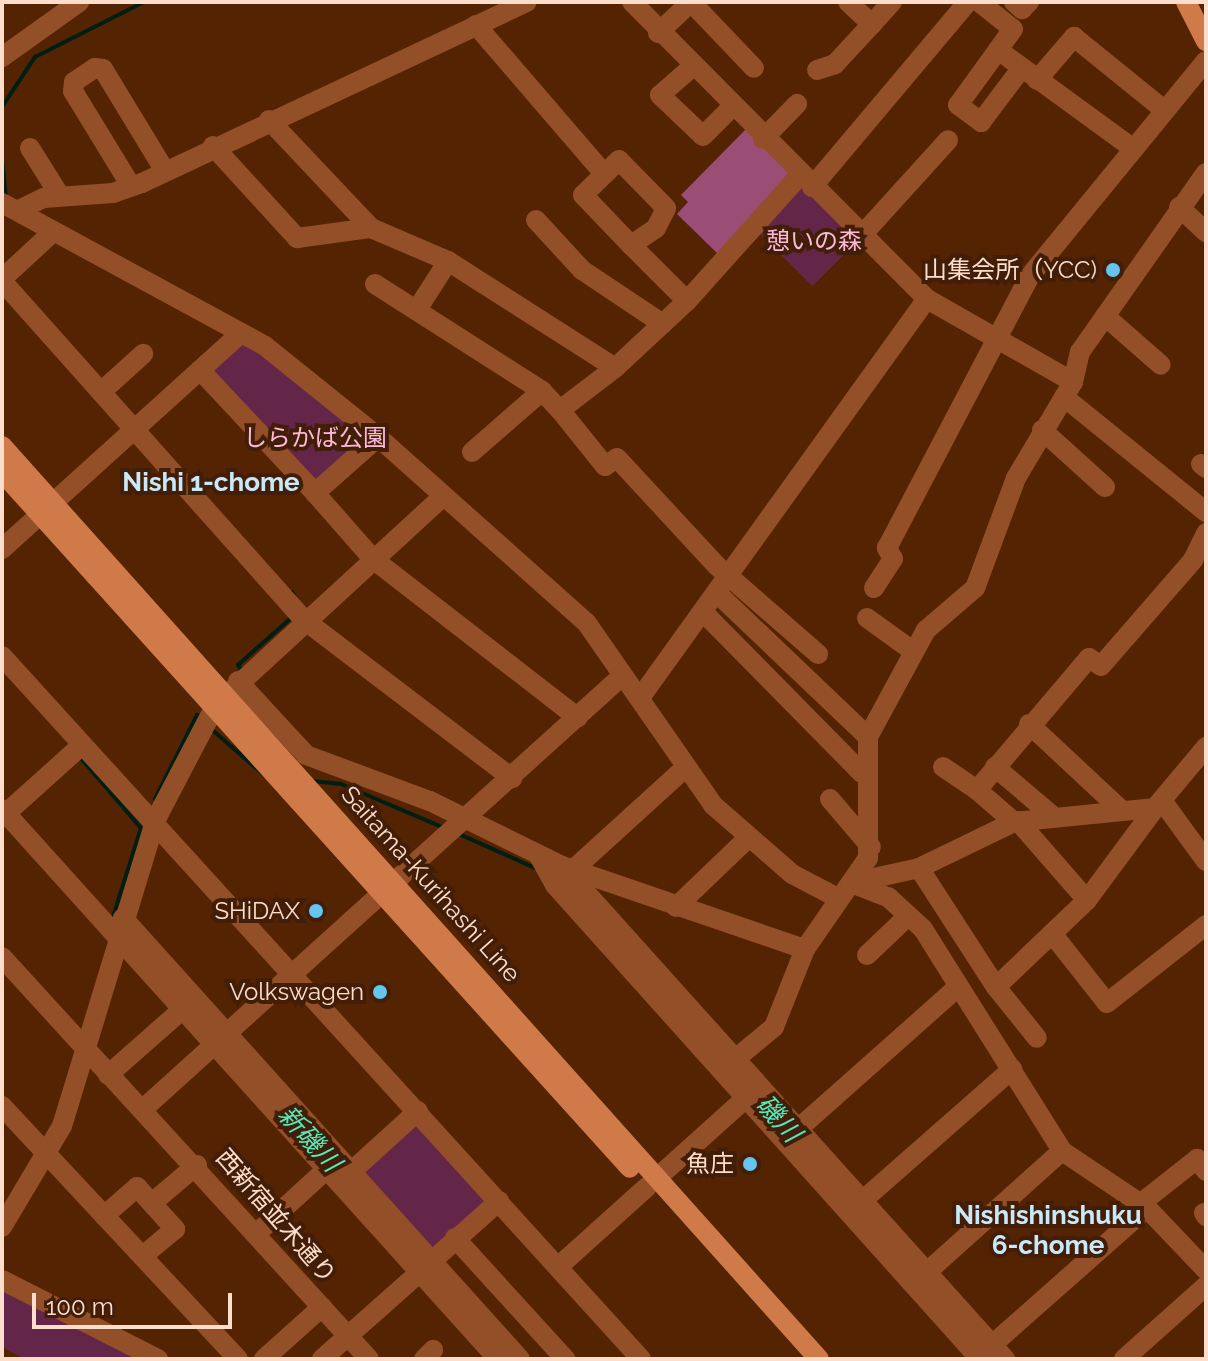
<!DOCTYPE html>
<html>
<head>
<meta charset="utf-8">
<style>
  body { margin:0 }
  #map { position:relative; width:1208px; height:1361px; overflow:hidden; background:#542302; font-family:Raleway,"Noto Sans JP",sans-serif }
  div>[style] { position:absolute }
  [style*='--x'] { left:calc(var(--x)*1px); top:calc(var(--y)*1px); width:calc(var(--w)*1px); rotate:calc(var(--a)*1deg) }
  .green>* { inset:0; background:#642648; transform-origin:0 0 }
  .forest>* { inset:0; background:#9a4d75 }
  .stream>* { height:4px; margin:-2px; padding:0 2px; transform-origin:2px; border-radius:2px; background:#001e14 }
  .minor>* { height:20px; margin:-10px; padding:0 10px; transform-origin:10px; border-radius:10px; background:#934f27 }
  .major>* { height:20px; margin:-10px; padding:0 10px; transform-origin:10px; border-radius:10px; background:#d17a49 }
  .dots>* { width:22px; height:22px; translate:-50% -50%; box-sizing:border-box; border:4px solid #421e09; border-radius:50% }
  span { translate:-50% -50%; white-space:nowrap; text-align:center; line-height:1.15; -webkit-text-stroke:8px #421e09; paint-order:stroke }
  .park-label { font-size:24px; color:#fcbad9 }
  .poi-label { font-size:24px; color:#fdddcc }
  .right { translate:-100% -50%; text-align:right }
  .street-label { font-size:24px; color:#fdddcc }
  .neighbourhood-label { font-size:26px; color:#c9e9f9; font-weight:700 }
  .water-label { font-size:26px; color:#53eabc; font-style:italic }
  .frame { position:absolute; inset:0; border:4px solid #fdddcc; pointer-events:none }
  .scale { position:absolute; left:32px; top:1293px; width:200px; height:36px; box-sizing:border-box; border:4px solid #fdddcc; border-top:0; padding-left:10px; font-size:24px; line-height:28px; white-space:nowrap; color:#fdddcc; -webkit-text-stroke:6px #421e09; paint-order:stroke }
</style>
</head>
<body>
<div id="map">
  <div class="green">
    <div style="left:801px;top:183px;width:81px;height:65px;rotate:45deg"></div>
    <div style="clip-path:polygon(242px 341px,366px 436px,315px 484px,208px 372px)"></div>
    <div style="left:416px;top:1120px;width:111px;height:81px;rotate:48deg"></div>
    <div style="clip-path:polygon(2px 1287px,142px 1359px,25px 1359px,2px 1347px)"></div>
  </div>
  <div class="forest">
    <div style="clip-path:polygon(746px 129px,795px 176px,718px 254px,677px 214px,688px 202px,681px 195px)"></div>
  </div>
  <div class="stream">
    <div style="--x:2;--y:107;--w:60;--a:-56.6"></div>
    <div style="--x:35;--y:57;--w:122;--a:-26.8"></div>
    <div style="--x:2;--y:158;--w:41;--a:84.4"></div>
    <div style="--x:292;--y:592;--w:19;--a:62"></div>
    <div style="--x:242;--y:671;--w:7;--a:-124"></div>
    <div style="--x:238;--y:665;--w:72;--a:-41.6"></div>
    <div style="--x:210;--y:728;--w:73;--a:41.1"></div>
    <div style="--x:79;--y:756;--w:95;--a:49.3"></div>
    <div style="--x:141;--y:828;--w:96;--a:107.5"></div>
    <div style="--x:313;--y:781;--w:28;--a:6"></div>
    <div style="--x:341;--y:784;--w:112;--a:23.1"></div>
    <div style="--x:155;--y:799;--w:94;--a:-63.4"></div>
    <div style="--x:197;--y:715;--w:6;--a:45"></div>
    <div style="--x:459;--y:834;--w:83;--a:24.1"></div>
  </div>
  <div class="minor">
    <div style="--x:632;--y:2;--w:419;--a:45.2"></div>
    <div style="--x:927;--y:299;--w:168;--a:29.6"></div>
    <div style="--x:1073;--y:382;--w:112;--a:120.7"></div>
    <div style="--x:1016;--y:478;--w:117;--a:110.4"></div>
    <div style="--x:975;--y:588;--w:65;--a:139.4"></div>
    <div style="--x:926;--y:630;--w:122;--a:118.5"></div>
    <div style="--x:868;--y:737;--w:121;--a:90"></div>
    <div style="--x:868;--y:858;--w:111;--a:124.7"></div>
    <div style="--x:805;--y:949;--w:84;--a:111.7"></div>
    <div style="--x:774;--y:1027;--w:67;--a:140.4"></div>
    <div style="--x:848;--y:2;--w:33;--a:43"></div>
    <div style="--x:872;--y:24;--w:30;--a:-48"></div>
    <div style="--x:979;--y:2;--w:43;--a:38.5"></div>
    <div style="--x:1013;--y:29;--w:26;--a:126"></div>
    <div style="--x:998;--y:50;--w:168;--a:36.1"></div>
    <div style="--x:1014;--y:2;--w:11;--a:41"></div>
    <div style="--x:1022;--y:9;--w:10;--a:-45"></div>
    <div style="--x:476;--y:25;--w:196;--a:49.3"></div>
    <div style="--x:658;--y:33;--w:45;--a:-43.2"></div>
    <div style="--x:691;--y:2;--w:91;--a:46.3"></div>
    <div style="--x:998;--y:50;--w:68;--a:126"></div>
    <div style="--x:958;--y:105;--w:29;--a:36"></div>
    <div style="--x:981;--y:122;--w:66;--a:-53"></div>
    <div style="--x:2;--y:57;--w:95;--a:-35.5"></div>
    <div style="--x:691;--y:68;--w:41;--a:138.9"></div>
    <div style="--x:660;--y:95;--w:59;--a:43.6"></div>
    <div style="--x:703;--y:136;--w:40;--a:-45"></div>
    <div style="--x:817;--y:70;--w:19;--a:-18"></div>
    <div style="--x:835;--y:64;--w:54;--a:-47.2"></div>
    <div style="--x:1037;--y:80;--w:57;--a:-49.3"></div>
    <div style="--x:1074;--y:37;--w:116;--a:39"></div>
    <div style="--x:269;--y:120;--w:149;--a:46.6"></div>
    <div style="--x:371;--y:228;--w:84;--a:23.2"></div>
    <div style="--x:448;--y:261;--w:198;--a:32.6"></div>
    <div style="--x:763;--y:139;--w:49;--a:-45.8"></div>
    <div style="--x:213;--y:146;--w:125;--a:47.6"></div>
    <div style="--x:297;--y:238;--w:75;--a:-7.7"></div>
    <div style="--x:30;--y:148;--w:57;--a:58"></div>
    <div style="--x:131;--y:186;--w:111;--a:-121.4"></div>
    <div style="--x:73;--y:91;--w:9;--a:-84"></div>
    <div style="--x:74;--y:82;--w:25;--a:-34"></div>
    <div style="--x:95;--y:68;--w:8;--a:7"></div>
    <div style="--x:103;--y:69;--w:119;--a:58.7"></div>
    <div style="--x:812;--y:187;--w:242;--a:-49.9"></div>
    <div style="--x:2;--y:203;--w:299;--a:28.5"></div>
    <div style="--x:265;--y:346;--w:145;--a:38.8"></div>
    <div style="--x:378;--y:437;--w:278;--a:41.7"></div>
    <div style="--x:586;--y:622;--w:223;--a:55.2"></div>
    <div style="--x:713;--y:805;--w:105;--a:41.1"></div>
    <div style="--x:792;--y:874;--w:52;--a:27.6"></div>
    <div style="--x:1179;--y:207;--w:37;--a:43"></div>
    <div style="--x:21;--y:209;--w:25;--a:-26"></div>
    <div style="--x:44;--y:198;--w:69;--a:-4.1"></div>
    <div style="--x:113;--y:193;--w:31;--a:-19"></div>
    <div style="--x:142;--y:183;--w:425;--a:-25.2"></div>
    <div style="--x:536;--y:220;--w:68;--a:47.4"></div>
    <div style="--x:582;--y:270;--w:97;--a:33.7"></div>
    <div style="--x:862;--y:235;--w:128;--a:-47.8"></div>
    <div style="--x:631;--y:245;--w:30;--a:-34"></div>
    <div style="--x:656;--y:228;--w:22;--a:-63"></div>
    <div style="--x:666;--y:208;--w:67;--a:-134.4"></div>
    <div style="--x:619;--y:160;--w:50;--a:135.8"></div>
    <div style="--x:583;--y:195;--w:69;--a:46.2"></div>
    <div style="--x:631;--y:245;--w:79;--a:45"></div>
    <div style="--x:2;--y:279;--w:69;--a:-42.7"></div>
    <div style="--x:2;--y:281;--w:453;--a:48.3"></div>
    <div style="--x:303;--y:619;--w:263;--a:37.3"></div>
    <div style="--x:375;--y:284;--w:198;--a:32.6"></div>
    <div style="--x:418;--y:308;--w:56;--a:-57.4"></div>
    <div style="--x:1105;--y:316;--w:74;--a:41.2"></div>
    <div style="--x:200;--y:370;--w:168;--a:46.9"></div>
    <div style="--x:315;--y:493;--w:84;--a:-41.6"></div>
    <div style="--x:1073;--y:382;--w:31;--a:-77"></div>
    <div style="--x:1080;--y:352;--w:219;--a:-54.9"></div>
    <div style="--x:101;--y:392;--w:57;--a:-42.1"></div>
    <div style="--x:1064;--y:397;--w:183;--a:39"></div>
    <div style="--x:560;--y:410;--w:72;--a:51.2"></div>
    <div style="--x:605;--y:466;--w:14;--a:-34"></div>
    <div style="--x:617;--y:458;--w:147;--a:47.2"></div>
    <div style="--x:717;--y:566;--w:134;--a:41.1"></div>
    <div style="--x:1042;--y:430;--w:85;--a:42.1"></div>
    <div style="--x:472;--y:452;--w:93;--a:-41.1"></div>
    <div style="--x:542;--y:391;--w:26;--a:47"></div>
    <div style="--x:560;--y:410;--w:69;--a:-37.4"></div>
    <div style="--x:615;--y:368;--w:98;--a:-42.9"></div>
    <div style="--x:687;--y:301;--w:169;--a:-48.1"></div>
    <div style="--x:1201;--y:464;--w:6;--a:39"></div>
    <div style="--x:315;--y:493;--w:88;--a:48.7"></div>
    <div style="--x:373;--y:559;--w:259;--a:37.8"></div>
    <div style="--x:2;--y:549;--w:319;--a:-42.1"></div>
    <div style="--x:874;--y:588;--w:35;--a:-57"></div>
    <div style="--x:893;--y:559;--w:13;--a:-119"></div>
    <div style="--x:887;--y:548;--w:306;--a:-62.3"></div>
    <div style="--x:1029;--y:277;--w:279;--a:-50.7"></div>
    <div style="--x:718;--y:594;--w:207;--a:43.6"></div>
    <div style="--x:704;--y:613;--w:225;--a:45.4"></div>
    <div style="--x:867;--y:618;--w:57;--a:35.7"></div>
    <div style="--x:2;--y:656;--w:950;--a:47.73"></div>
    <div style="--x:238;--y:681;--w:100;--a:47.4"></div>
    <div style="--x:306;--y:755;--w:132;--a:20.4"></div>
    <div style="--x:430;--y:801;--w:147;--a:26.2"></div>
    <div style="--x:562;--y:866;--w:257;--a:18.9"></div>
    <div style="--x:640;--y:698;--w:491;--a:-54.3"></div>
    <div style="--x:1029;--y:724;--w:125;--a:43"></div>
    <div style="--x:943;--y:767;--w:41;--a:34.1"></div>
    <div style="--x:995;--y:767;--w:77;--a:40.3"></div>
    <div style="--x:830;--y:799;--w:63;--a:49.5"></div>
    <div style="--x:1163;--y:802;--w:73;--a:53.9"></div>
    <div style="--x:2;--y:809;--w:741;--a:47.96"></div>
    <div style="--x:2;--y:817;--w:108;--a:-42"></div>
    <div style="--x:1018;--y:821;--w:105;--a:48.9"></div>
    <div style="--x:1014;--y:822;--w:49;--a:-139.1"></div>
    <div style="--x:977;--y:790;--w:173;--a:-49.7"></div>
    <div style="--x:1089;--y:658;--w:14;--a:34"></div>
    <div style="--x:1101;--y:666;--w:140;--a:-49"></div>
    <div style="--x:1193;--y:560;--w:30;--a:-64"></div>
    <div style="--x:539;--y:856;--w:33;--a:61"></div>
    <div style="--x:555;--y:885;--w:637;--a:48.12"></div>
    <div style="--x:562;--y:866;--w:663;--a:48.06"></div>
    <div style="--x:575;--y:868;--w:150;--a:-42.3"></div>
    <div style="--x:919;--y:868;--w:142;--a:57.1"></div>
    <div style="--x:996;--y:987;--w:126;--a:-43.7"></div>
    <div style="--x:1087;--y:900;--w:114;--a:-53.5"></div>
    <div style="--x:851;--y:883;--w:40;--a:21"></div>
    <div style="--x:888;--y:897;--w:47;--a:42.4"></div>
    <div style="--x:923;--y:929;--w:262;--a:57.9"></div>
    <div style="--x:1062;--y:1151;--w:102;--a:33.8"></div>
    <div style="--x:1147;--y:1208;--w:86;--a:46.4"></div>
    <div style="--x:851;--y:883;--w:70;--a:-12.4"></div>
    <div style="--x:919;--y:868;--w:106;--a:-25.8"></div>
    <div style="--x:1014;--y:822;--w:142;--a:-5.7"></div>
    <div style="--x:1155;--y:808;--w:80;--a:-50.1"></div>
    <div style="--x:676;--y:907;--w:98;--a:-43.8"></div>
    <div style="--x:123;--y:918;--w:593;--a:48.01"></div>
    <div style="--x:1054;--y:936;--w:85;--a:51.7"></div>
    <div style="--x:1107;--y:1003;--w:126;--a:-38.2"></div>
    <div style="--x:867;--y:955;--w:57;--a:-43.6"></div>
    <div style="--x:2;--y:957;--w:544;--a:47.61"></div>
    <div style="--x:996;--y:987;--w:65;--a:51.2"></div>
    <div style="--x:108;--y:1075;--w:101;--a:-41.4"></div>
    <div style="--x:2;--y:1106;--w:346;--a:47"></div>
    <div style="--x:142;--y:1110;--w:647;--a:-42.12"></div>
    <div style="--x:798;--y:1129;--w:213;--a:-41.6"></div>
    <div style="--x:352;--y:1171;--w:89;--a:-42.3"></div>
    <div style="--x:657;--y:1178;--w:120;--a:-42"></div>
    <div style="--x:862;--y:1201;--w:200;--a:-41.3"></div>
    <div style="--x:152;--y:1203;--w:59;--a:-40.2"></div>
    <div style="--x:1140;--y:1204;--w:73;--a:-38.3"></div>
    <div style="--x:1197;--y:1159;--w:15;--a:53"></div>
    <div style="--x:1204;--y:1213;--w:4;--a:56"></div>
    <div style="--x:104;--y:1216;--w:44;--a:-41.3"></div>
    <div style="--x:137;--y:1187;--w:57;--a:47.9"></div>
    <div style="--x:175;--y:1229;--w:40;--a:140"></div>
    <div style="--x:2;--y:1227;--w:117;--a:-59.3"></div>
    <div style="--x:62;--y:1126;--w:319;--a:-73"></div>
    <div style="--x:155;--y:821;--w:130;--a:-62.4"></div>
    <div style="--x:215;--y:706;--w:309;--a:-42.6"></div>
    <div style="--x:257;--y:1233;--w:96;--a:-42.5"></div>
    <div style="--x:455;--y:1238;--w:164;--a:47.7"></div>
    <div style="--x:432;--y:1261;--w:90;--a:-41.8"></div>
    <div style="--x:558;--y:1267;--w:120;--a:-42"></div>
    <div style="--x:927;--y:1272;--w:181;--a:-41.9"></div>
    <div style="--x:2;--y:1280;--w:175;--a:26.9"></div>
    <div style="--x:992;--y:1345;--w:207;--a:-41.5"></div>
    <div style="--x:264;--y:1359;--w:78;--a:-41.9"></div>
    <div style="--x:322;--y:1359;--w:131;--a:-41.6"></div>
    <div style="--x:424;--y:1359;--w:13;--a:-45"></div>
    <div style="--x:1124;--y:1359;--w:110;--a:-41.7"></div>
  </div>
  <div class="major">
    <div style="--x:1186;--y:2;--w:44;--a:62.9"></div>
    <div style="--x:2;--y:446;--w:1225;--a:48.18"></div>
    <div style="--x:2;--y:472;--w:937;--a:47.94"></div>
  </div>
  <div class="dots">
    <div style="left:1113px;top:270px;background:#65c5ee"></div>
    <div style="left:316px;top:911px;background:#65c5ee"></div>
    <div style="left:380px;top:992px;background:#65c5ee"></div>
    <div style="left:750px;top:1164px;background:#65c5ee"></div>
  </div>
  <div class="park-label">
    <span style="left:814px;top:241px">憩いの森</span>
    <span style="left:315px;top:438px">しらかば公園</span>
  </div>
  <div class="poi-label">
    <span class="right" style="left:1097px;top:270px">山集会所（YCC)</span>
    <span class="right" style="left:300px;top:911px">SHiDAX</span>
    <span class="right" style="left:364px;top:992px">Volkswagen</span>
    <span class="right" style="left:734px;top:1164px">魚庄</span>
  </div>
  <div class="street-label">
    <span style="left:431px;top:884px;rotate:48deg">Saitama-Kurihashi Line</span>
    <span style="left:276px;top:1216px;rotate:49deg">西新宿並木通り</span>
  </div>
  <div class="neighbourhood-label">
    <span style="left:211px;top:483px">Nishi 1-chome</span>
    <span style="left:1048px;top:1231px">Nishishinshuku<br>6-chome</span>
  </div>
  <div class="water-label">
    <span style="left:778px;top:1119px;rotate:48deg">磯川</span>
    <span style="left:309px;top:1139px;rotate:48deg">新磯川</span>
  </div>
  <div class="frame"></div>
  <div class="scale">100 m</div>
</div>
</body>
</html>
